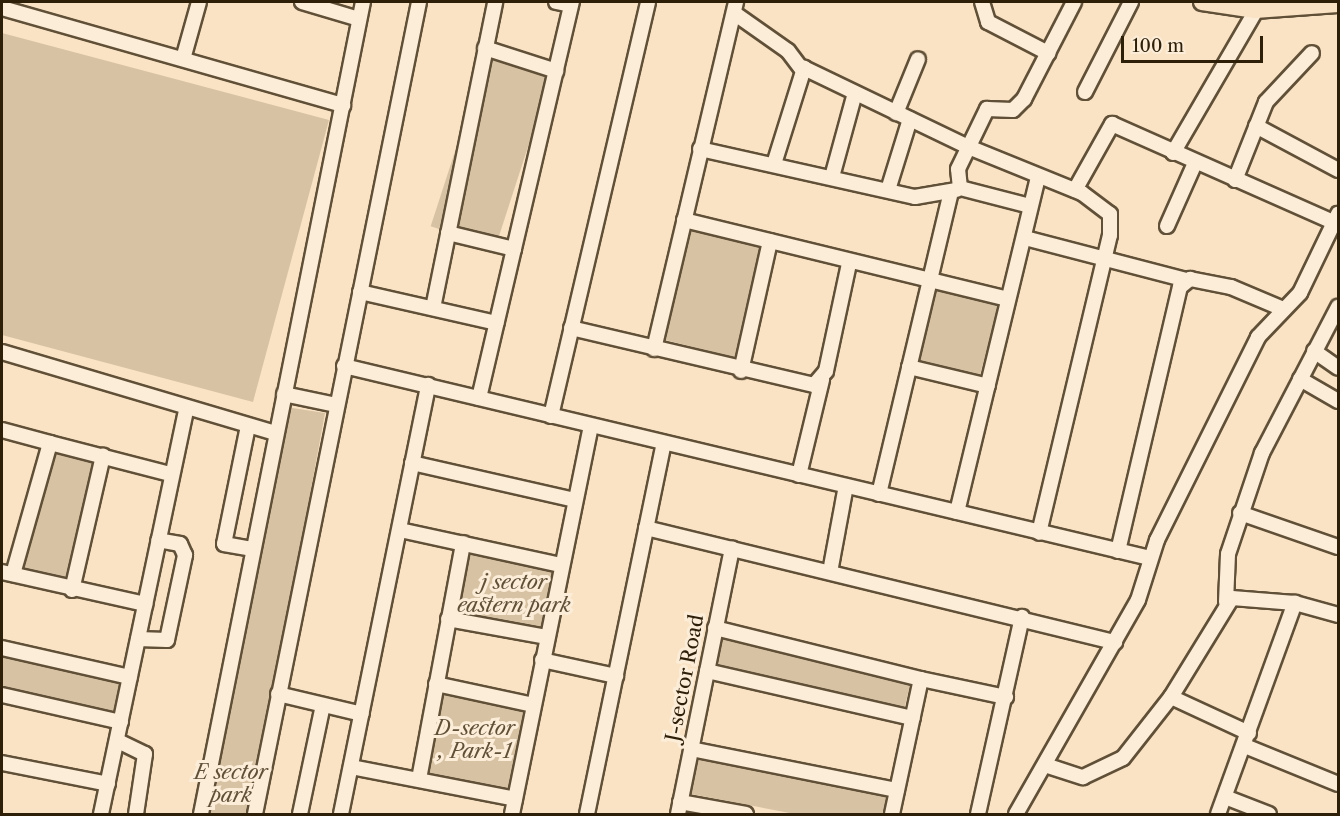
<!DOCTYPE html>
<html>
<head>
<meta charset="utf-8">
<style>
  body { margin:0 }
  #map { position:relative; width:1340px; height:816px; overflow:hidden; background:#fae3c4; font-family:"Libre Caslon Text",serif }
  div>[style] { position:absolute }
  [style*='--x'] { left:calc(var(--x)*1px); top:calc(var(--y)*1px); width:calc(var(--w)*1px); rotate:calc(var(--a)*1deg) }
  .green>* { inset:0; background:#d7c2a4; transform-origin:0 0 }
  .roads { filter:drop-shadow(2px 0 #615038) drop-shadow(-2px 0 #615038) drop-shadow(0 2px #615038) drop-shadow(0 -2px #615038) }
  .minor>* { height:14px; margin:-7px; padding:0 7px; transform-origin:7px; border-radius:7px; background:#fcedd9 }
  .major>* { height:16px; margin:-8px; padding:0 8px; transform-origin:8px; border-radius:8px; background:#fae3c4 }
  span { translate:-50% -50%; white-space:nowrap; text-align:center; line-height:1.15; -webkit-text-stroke:6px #fcedd9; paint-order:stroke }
  .park-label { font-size:20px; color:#615038; font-style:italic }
  .street-label { font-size:20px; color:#2e1f09 }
  .frame { position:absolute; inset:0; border:3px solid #2e1f09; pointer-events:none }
  .scale { position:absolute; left:1121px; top:36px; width:142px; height:27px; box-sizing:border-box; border:3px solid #2e1f09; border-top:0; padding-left:8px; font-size:18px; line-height:21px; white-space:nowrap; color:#2e1f09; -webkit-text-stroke:4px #fcedd9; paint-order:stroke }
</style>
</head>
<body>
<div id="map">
  <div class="green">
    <div style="clip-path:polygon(2px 33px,329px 120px,253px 402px,2px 335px)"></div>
    <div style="left:486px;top:56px;width:68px;height:179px;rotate:18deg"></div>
    <div style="left:691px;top:229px;width:75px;height:114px;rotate:14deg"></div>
    <div style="left:931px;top:283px;width:71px;height:79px;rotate:15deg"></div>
    <div style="clip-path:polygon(286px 407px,325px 413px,251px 814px,200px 814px)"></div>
    <div style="clip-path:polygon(56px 448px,97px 459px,69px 583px,18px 571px)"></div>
    <div style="left:464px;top:549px;width:93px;height:66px;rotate:12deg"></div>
    <div style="left:721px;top:633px;width:196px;height:31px;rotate:14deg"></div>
    <div style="left:2px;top:652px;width:122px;height:36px;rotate:13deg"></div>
    <div style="left:440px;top:689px;width:90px;height:86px;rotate:12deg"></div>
    <div style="clip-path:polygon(698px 758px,887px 794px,883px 814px,795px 814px,691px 794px)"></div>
  </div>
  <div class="roads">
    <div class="minor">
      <div style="--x:302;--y:2;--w:59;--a:16.6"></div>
      <div style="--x:556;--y:2;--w:15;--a:11"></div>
      <div style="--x:982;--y:2;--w:21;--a:73"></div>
      <div style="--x:988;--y:22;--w:68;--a:27.3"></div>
      <div style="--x:2;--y:8;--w:355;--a:15.9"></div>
      <div style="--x:734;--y:13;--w:66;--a:35.1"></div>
      <div style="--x:788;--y:51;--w:21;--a:53"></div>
      <div style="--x:485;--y:48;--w:75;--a:17.9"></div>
      <div style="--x:183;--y:59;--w:59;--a:-74.3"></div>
      <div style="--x:1085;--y:92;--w:101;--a:-62.9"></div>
      <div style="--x:896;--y:113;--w:58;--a:-67.8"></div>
      <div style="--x:1256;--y:126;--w:93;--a:28.2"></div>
      <div style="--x:700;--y:149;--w:220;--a:12.6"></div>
      <div style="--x:915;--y:197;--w:42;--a:-9.7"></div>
      <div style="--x:1173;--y:153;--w:175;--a:-59.8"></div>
      <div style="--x:774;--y:164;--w:101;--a:-72.6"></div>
      <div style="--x:804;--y:68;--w:180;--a:25.7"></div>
      <div style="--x:966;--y:146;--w:125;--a:22.1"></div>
      <div style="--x:1082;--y:193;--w:35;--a:37"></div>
      <div style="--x:1110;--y:214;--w:21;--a:90"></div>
      <div style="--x:1110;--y:235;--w:306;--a:103.4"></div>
      <div style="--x:832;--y:177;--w:87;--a:-74.7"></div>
      <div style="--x:1235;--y:180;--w:84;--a:-68.3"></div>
      <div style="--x:1266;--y:102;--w:67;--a:-46.8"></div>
      <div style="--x:888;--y:190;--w:74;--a:-72.8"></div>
      <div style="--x:1075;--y:190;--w:76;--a:-60.7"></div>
      <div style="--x:1112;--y:124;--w:244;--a:23.9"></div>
      <div style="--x:1030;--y:206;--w:72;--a:-165.6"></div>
      <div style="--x:960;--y:188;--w:19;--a:-96"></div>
      <div style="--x:958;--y:169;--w:67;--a:-64.2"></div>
      <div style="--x:987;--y:109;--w:26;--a:2"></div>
      <div style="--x:1013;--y:110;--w:16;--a:-45"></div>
      <div style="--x:1024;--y:99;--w:109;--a:-62.7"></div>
      <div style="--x:684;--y:220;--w:333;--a:13.7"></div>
      <div style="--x:1167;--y:226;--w:69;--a:-66"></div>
      <div style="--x:448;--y:233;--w:68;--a:13.6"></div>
      <div style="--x:1025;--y:238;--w:166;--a:14.6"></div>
      <div style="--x:360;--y:292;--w:140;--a:12.8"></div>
      <div style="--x:433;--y:308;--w:312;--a:-78.5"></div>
      <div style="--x:571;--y:328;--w:250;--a:13.2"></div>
      <div style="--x:814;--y:385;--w:18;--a:-49"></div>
      <div style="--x:826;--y:371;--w:109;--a:-77.9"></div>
      <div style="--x:654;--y:349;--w:357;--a:-76.7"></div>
      <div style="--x:1314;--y:351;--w:29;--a:35"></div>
      <div style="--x:2;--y:352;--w:285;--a:16.5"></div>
      <div style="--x:344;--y:366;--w:829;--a:13.4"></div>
      <div style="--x:909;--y:367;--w:81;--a:13.5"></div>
      <div style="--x:741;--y:371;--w:133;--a:-77.4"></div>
      <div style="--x:1300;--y:379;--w:44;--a:30.1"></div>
      <div style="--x:284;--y:394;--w:53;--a:11.9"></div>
      <div style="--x:479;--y:398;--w:407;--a:-76.8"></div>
      <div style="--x:551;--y:416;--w:425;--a:-76.8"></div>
      <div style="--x:248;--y:426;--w:120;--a:101.5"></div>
      <div style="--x:224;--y:544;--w:28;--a:10"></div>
      <div style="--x:2;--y:430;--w:50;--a:15.2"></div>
      <div style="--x:412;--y:463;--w:167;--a:12.8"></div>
      <div style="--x:799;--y:475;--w:98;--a:-76.4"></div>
      <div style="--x:879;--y:494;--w:310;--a:-76.6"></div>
      <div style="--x:957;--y:512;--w:344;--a:-76.4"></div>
      <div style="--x:1240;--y:513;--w:104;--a:19.1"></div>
      <div style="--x:646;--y:528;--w:483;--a:13.7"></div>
      <div style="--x:400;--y:530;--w:165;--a:12.3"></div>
      <div style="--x:1118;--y:551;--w:271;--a:-76.8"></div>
      <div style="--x:1180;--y:287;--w:13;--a:-39"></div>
      <div style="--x:1190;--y:279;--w:42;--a:11"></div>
      <div style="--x:1231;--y:287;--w:56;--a:22.9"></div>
      <div style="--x:2;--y:572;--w:147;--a:12.6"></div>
      <div style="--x:830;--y:572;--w:87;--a:-79.5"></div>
      <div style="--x:13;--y:574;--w:136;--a:-74.2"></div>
      <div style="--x:50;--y:443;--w:124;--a:14.5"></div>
      <div style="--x:72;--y:590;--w:138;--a:-77"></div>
      <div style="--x:1226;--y:602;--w:48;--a:-87.6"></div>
      <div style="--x:1228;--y:554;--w:107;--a:-71.4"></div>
      <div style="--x:1262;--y:453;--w:165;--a:-62.5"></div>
      <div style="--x:448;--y:619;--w:101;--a:10.3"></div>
      <div style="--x:715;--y:628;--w:212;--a:13.9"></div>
      <div style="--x:138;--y:639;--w:29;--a:2"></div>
      <div style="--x:167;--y:640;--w:87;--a:-78"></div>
      <div style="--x:185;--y:555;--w:12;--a:-114"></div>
      <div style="--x:180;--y:544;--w:22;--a:-170"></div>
      <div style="--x:2;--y:648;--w:131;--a:12.8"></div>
      <div style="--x:542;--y:660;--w:76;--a:12.2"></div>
      <div style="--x:707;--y:671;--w:211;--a:12.9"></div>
      <div style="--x:436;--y:684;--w:99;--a:12.2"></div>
      <div style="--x:278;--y:694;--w:86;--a:13.4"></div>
      <div style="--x:2;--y:695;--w:122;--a:12.8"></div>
      <div style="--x:1171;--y:697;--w:86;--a:24.8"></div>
      <div style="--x:118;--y:741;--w:30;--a:26"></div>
      <div style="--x:145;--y:754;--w:61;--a:98.5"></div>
      <div style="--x:1245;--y:746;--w:100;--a:22.2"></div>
      <div style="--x:691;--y:749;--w:210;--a:11.3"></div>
      <div style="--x:2;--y:763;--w:108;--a:11.2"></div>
      <div style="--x:1045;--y:765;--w:40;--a:18"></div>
      <div style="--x:1083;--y:777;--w:44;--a:-25.4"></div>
      <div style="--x:1123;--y:758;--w:78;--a:-51.8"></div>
      <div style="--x:1171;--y:697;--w:116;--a:-58.4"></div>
      <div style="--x:1232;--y:598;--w:63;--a:4.5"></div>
      <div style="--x:1295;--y:603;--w:45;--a:15.6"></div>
      <div style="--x:351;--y:767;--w:167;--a:11"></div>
      <div style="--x:419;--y:779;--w:240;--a:-79.4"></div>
      <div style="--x:1225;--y:797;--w:47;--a:21.1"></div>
      <div style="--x:680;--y:802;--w:67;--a:10.3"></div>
      <div style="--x:101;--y:814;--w:414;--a:-78.1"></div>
      <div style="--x:201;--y:814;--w:828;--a:-78.72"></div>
      <div style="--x:255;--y:814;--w:828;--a:-78.58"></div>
      <div style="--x:300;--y:814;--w:111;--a:-78.1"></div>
      <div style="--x:341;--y:814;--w:438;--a:-78.5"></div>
      <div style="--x:512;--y:814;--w:396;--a:-78.5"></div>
      <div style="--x:587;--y:814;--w:379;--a:-78.3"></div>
      <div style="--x:678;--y:814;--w:271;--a:-78.5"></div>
      <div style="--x:892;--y:814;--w:138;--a:-77.9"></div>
      <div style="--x:921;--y:679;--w:87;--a:12"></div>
      <div style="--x:978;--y:814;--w:202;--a:-77.4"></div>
      <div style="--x:1016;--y:814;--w:246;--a:-60.3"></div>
      <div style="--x:1138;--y:600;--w:63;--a:-72.4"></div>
      <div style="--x:1157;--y:540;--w:227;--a:-63.5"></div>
      <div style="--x:1258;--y:337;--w:61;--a:-46.3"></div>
      <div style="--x:1300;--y:293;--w:88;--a:-64.3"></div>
      <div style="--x:1218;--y:814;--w:225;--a:-70"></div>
    </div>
    <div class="major">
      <div style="--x:1202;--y:2;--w:54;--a:8.6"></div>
      <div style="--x:1255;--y:10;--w:83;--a:-4.1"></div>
    </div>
  </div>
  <div class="park-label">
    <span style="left:514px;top:594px">j sector<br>eastern park</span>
    <span style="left:475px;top:740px">D-sector<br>, Park-1</span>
    <span style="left:231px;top:784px">E sector<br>park</span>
  </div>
  <div class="street-label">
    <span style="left:685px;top:678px;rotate:-79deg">J-sector Road</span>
  </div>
  <div class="frame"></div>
  <div class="scale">100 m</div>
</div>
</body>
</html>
